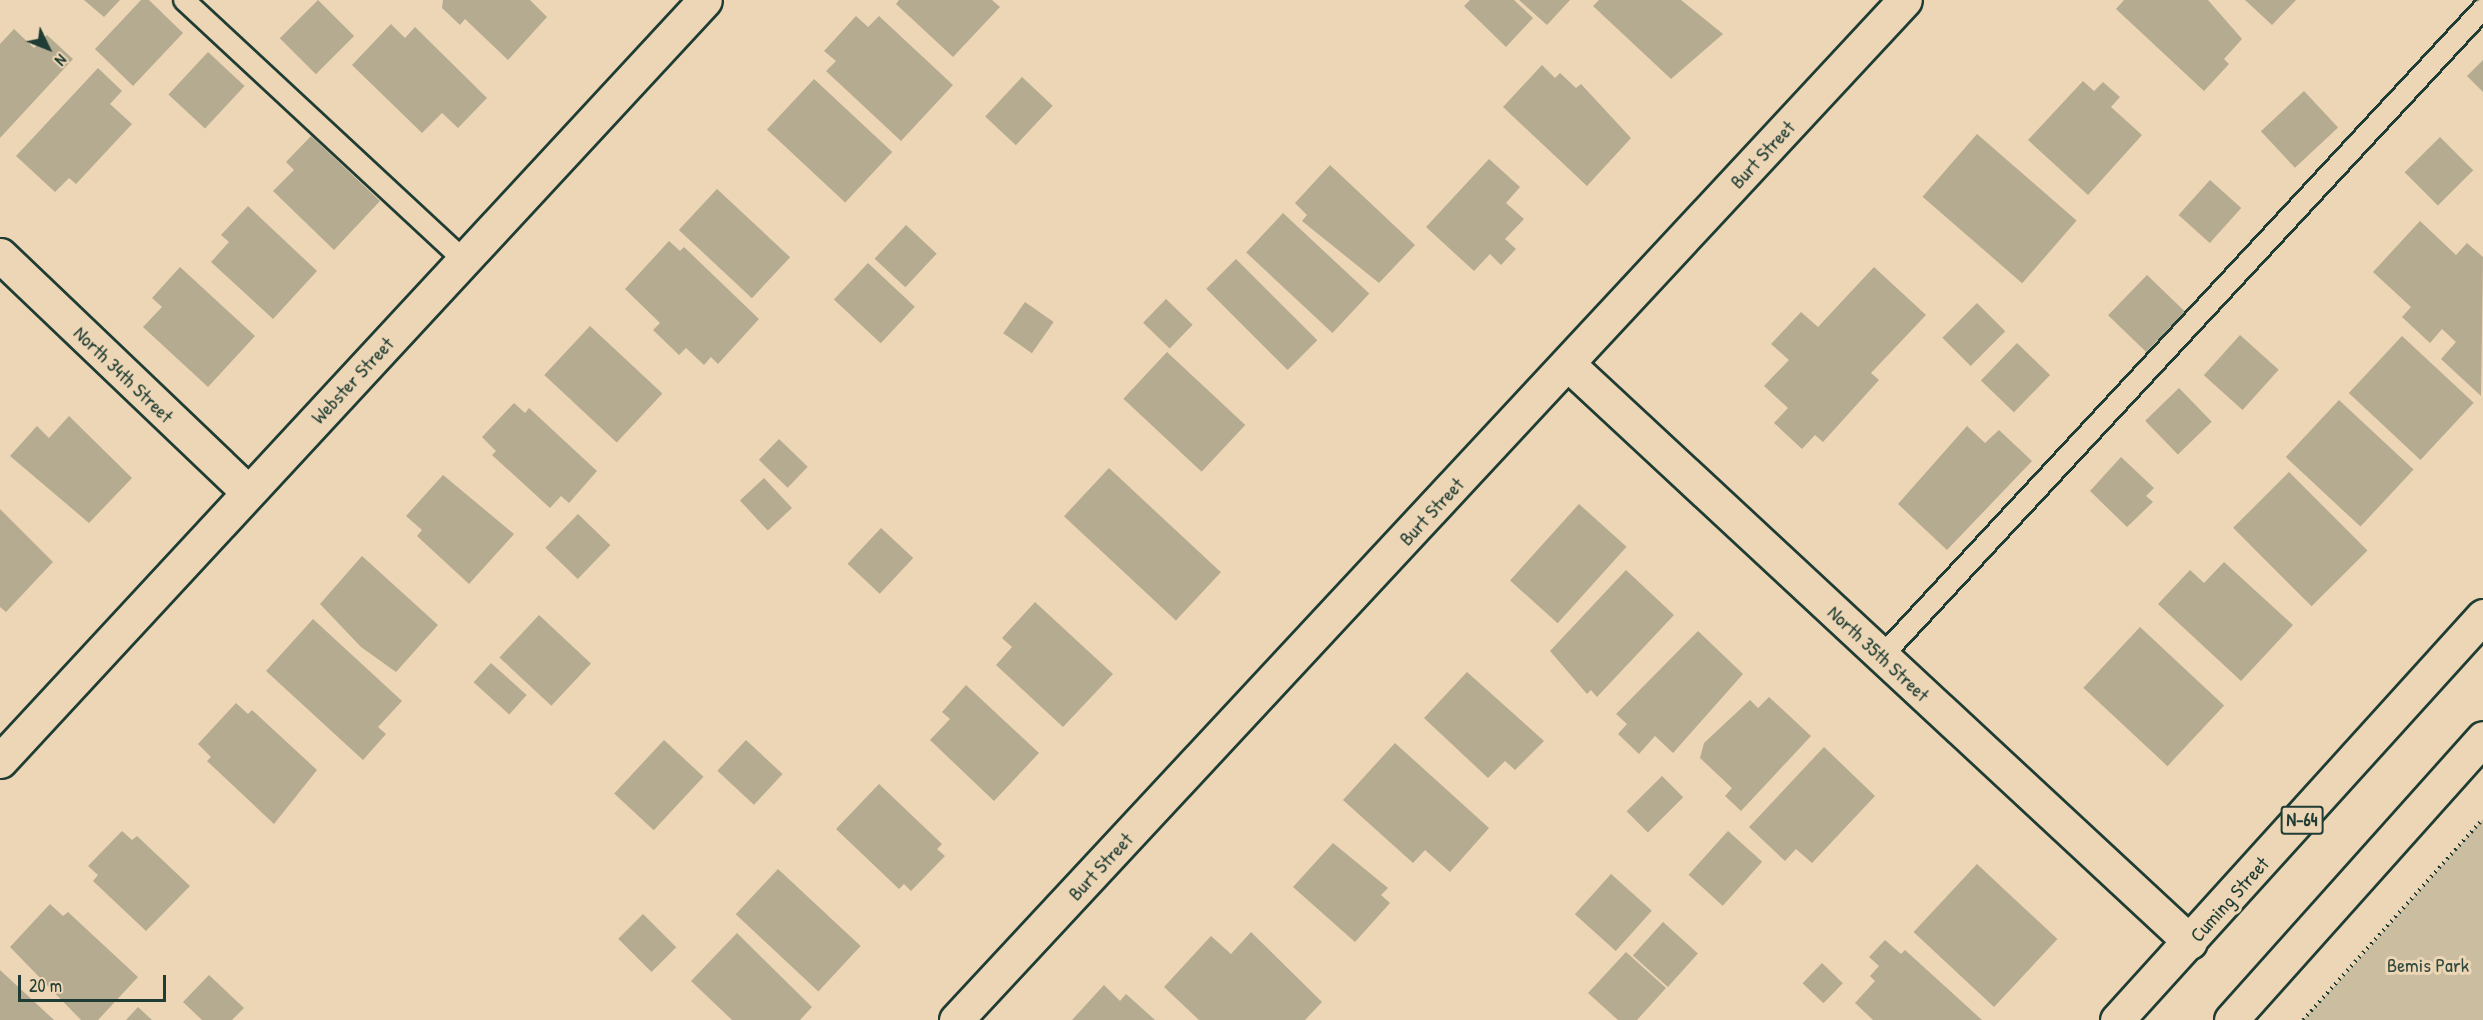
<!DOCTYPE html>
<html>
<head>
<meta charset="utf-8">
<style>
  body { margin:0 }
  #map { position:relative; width:2483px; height:1020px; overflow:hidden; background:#edd6b5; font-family:"Patrick Hand",sans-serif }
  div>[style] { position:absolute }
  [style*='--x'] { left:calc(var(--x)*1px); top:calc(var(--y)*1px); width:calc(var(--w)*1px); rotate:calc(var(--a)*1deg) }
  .green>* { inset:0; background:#cbbda0 }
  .building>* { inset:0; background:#b4ab91; transform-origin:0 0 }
  .path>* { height:4px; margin-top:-2px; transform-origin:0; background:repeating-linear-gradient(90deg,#1f3d34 0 1.5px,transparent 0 6px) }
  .roads { filter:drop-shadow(2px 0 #1f3d34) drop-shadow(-2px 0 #1f3d34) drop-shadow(0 2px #1f3d34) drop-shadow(0 -2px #1f3d34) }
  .service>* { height:20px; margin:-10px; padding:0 10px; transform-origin:10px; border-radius:10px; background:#edd6b5 }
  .minor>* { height:33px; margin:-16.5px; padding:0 16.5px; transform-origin:16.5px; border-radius:16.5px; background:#edd6b5 }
  .primary>* { height:33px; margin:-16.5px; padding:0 16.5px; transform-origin:16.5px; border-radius:16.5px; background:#edd6b5 }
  span { translate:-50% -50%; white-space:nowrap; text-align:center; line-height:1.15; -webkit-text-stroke:6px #edd6b5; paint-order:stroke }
  .shield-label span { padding:2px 4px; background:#edd6b5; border:2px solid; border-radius:4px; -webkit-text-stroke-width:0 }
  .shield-label { font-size:18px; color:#1f3d34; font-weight:700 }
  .street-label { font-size:20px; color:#1f3d34 }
  .park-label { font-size:20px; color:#304a3f }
  .north { position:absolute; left:18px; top:18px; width:60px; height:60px; -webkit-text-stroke:4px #edd6b5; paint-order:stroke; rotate:133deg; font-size:16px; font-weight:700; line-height:24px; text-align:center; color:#1f3d34 }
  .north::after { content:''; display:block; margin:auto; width:21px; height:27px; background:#1f3d34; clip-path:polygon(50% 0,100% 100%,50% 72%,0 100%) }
  .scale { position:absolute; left:18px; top:975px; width:148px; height:27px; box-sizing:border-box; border:3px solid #1f3d34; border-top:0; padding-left:8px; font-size:18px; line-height:21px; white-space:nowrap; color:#1f3d34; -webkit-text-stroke:4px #edd6b5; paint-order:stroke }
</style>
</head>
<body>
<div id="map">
  <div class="green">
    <div style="clip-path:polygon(2483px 819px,2483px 1020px,2303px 1020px,2345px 975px)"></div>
  </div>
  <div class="building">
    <div style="clip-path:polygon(84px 0,120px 0,104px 17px)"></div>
    <div style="clip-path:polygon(141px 0,149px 0,183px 33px,133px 86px,95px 49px)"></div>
    <div style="left:318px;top:0;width:51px;height:54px;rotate:45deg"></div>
    <div style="clip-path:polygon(443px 0,530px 0,547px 17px,508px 60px,465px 19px,460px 25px,442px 8px)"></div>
    <div style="clip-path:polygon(899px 0,992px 0,1000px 7px,953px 57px,896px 4px)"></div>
    <div style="clip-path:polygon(1470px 0,1514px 0,1533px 18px,1506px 47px,1464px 6px)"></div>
    <div style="clip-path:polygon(1519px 0,1570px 0,1547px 25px)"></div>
    <div style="clip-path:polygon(1599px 0,1681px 0,1723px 34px,1671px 79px,1593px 6px)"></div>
    <div style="clip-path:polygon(2124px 0,2208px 0,2242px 39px,2224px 59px,2229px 64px,2204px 91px,2116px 9px)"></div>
    <div style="clip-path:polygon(2245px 0,2296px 0,2272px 25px)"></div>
    <div style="clip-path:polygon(856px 16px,868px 27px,879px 16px,953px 85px,901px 141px,826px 71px,836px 61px,824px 51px)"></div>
    <div style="clip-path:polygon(391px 24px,405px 38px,415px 27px,487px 98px,458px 128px,442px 113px,422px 133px,352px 65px)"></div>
    <div style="clip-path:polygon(14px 29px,34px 48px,47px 35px,73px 59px,0 138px,0 44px)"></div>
    <div style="left:208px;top:52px;width:50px;height:58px;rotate:43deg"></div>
    <div style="clip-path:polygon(2483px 60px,2483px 92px,2467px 76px)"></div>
    <div style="clip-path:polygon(1542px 65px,1555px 78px,1560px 73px,1576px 88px,1581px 84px,1631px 138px,1587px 186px,1503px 107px)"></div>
    <div style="clip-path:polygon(98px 68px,122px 91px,110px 104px,132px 124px,76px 184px,69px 178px,55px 192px,16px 156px)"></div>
    <div style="left:1022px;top:77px;width:42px;height:54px;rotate:43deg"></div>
    <div style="left:814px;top:79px;width:107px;height:69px;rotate:43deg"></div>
    <div style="clip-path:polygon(2083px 81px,2094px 91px,2103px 82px,2120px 97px,2111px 107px,2142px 135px,2088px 195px,2028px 140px)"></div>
    <div style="left:2304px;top:91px;width:50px;height:59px;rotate:47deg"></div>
    <div style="left:1977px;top:134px;width:132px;height:83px;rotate:41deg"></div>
    <div style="clip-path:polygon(311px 136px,380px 201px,334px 250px,273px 191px,294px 170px,286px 162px)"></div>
    <div style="left:2440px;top:137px;width:47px;height:50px;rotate:45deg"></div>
    <div style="clip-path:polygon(1489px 159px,1520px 187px,1506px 203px,1524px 219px,1505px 239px,1516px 249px,1501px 265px,1490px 254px,1474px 271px,1426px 227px)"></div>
    <div style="clip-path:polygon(1330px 165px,1415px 245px,1379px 283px,1302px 221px,1307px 215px,1295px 203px)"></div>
    <div style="left:2210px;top:180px;width:42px;height:47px;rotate:42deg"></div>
    <div style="left:717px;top:189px;width:100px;height:56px;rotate:43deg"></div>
    <div style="clip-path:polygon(248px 206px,317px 271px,273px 319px,211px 262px,229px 242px,221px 235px)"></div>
    <div style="left:1283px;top:213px;width:118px;height:54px;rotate:43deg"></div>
    <div style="clip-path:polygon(2420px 221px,2456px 255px,2467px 243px,2483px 257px,2481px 396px,2441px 359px,2456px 342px,2442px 329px,2430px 343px,2402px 317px,2411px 307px,2373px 272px)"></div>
    <div style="left:906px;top:225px;width:42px;height:46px;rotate:43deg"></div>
    <div style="clip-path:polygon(669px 241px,680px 251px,684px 247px,759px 319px,718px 364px,711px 357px,704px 365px,686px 348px,679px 355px,653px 330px,660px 323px,625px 289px)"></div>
    <div style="left:1236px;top:259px;width:115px;height:42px;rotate:45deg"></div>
    <div style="left:868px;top:263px;width:64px;height:50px;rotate:43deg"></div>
    <div style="clip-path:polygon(180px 267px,255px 336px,208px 387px,143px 327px,162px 307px,152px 298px)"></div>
    <div style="clip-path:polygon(1874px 267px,1926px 315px,1871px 373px,1879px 380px,1823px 442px,1815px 435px,1802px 449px,1774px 423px,1788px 408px,1764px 386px,1789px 360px,1771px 344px,1801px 312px,1818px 327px)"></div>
    <div style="left:2147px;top:275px;width:53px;height:56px;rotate:44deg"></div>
    <div style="left:1166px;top:299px;width:37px;height:33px;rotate:44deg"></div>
    <div style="left:1025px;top:302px;width:35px;height:38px;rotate:35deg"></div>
    <div style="left:1977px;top:303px;width:40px;height:49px;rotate:45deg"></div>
    <div style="left:590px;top:326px;width:99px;height:67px;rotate:43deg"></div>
    <div style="left:2240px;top:335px;width:52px;height:54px;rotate:42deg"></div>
    <div style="left:2402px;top:336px;width:98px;height:78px;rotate:43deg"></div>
    <div style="left:2017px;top:343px;width:46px;height:52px;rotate:44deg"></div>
    <div style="left:1167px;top:352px;width:107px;height:64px;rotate:43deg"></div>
    <div style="left:2179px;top:388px;width:47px;height:47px;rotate:46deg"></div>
    <div style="left:2339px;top:400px;width:102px;height:78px;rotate:43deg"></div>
    <div style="clip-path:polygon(514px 403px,525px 413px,529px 408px,597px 471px,569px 503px,561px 496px,550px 508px,492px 455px,496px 451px,482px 437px)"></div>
    <div style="clip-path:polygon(69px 416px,132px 478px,89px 523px,10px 456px,37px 426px,49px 438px)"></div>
    <div style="clip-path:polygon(1967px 426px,1985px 443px,1999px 430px,2032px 461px,1947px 550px,1898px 504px)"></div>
    <div style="left:779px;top:439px;width:40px;height:29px;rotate:44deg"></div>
    <div style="clip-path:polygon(2121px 457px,2154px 488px,2146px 496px,2153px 502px,2127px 527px,2090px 491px)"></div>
    <div style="left:1109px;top:468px;width:153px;height:66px;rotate:43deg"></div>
    <div style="left:2289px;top:472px;width:111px;height:79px;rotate:45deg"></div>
    <div style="clip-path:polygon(443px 475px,514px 534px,469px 584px,417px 536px,422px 530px,406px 516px)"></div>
    <div style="left:764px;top:478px;width:41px;height:33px;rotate:47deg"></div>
    <div style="left:1579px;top:504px;width:64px;height:103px;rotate:42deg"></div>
    <div style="clip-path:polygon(0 509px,53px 562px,6px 612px,0 607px)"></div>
    <div style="left:578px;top:514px;width:45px;height:47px;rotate:44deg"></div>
    <div style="left:881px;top:528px;width:44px;height:49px;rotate:43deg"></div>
    <div style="clip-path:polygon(362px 556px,438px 625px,396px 672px,361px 647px,320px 604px)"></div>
    <div style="clip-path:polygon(2224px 562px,2293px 625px,2241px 681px,2158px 604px,2190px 570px,2204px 583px)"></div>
    <div style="clip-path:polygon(1626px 570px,1674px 615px,1597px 697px,1591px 690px,1587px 694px,1550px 651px)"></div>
    <div style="clip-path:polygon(1035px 602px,1113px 674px,1063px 727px,996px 665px,1012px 647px,1002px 638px)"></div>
    <div style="left:539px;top:615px;width:71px;height:58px;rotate:43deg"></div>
    <div style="clip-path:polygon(313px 619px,402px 701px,378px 727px,386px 734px,363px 760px,266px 671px)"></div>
    <div style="left:2140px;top:627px;width:115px;height:83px;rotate:43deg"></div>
    <div style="clip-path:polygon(1698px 631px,1743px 674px,1673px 753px,1655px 736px,1639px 754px,1618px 734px,1627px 724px,1616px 714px)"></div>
    <div style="left:491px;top:663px;width:48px;height:26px;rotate:42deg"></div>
    <div style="clip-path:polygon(1467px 672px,1544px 741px,1515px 770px,1505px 761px,1488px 778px,1424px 718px)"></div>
    <div style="clip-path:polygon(966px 685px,1039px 753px,994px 801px,930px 740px,950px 719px,942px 712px)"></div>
    <div style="clip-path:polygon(1769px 697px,1811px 736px,1741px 811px,1725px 796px,1732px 788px,1700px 758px,1704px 743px,1750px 700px,1758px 708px)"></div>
    <div style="clip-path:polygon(236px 703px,248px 714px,252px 710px,317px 770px,274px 824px,207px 761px,211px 757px,198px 744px)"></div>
    <div style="left:664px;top:740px;width:54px;height:73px;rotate:43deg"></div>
    <div style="left:746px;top:740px;width:50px;height:42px;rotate:43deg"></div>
    <div style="clip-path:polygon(1395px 743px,1489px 828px,1450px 872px,1425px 850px,1413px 863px,1343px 800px)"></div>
    <div style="clip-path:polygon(1824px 747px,1875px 796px,1812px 863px,1796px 849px,1785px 861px,1749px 827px)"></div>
    <div style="left:1662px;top:776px;width:30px;height:50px;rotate:45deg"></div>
    <div style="clip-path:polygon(879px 784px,942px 844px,937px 849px,945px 856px,911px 891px,904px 884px,899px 889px,836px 829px)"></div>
    <div style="clip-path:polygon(122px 831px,132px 840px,137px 836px,190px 886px,146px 931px,93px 881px,98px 875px,88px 866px)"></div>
    <div style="left:1728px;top:831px;width:46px;height:59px;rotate:42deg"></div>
    <div style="clip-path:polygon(1333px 843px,1388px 888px,1381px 895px,1390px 903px,1355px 942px,1293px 887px)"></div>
    <div style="left:1977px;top:864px;width:110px;height:93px;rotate:43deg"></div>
    <div style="left:778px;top:869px;width:113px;height:62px;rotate:43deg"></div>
    <div style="left:1611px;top:874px;width:55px;height:54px;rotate:42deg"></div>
    <div style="clip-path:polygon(50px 904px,63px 916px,68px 912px,138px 977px,98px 1020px,81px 1020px,10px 947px)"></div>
    <div style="left:643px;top:914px;width:47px;height:35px;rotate:45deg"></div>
    <div style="left:1663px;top:922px;width:47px;height:45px;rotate:42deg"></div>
    <div style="clip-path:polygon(1251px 932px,1322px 1002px,1305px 1020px,1199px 1020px,1164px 987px,1211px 936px,1231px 954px)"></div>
    <div style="clip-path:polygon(737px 933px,812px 1007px,800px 1020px,732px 1020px,691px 981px)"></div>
    <div style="clip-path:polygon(1885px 940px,1901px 954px,1905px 950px,1982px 1020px,1873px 1020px,1855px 1003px,1875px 981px,1870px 976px,1879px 966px,1869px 957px)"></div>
    <div style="clip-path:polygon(1626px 952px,1666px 988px,1637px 1020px,1618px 1020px,1588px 993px)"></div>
    <div style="left:1822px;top:963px;width:29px;height:28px;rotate:44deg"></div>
    <div style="clip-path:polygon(0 970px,54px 1020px,0 1020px)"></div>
    <div style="clip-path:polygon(209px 975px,244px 1008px,232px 1020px,202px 1020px,183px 1002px)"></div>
    <div style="clip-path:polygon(1104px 985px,1120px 1001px,1126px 994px,1155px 1020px,1072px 1020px)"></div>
    <div style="clip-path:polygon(138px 1007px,152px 1020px,126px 1020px)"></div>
  </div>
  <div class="path">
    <div style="--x:2303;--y:1020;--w:270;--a:-48.2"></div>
  </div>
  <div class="roads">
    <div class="service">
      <div style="--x:184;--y:0;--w:382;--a:42.9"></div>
      <div style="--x:1882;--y:656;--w:883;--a:-47.11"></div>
    </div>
    <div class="minor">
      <div style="--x:0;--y:255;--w:343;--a:43.7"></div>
      <div style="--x:1568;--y:364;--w:849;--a:42.9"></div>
      <div style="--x:0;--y:761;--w:1037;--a:-47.19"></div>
      <div style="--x:956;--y:1020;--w:1393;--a:-47.07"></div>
    </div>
    <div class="primary">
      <div style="--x:2117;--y:1020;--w:545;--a:-47.83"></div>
      <div style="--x:2231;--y:1020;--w:378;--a:-48.2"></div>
    </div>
  </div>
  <div class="shield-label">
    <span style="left:2302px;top:820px">N-64</span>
  </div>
  <div class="street-label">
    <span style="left:1762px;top:154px;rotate:-47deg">Burt Street</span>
    <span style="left:124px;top:374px;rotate:44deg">North 34th Street</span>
    <span style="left:352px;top:380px;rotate:-47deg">Webster Street</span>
    <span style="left:1431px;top:511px;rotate:-47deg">Burt Street</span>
    <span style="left:1879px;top:653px;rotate:43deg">North 35th Street</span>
    <span style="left:1100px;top:866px;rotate:-47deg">Burt Street</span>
    <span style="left:2229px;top:899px;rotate:-48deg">Cuming Street</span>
  </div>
  <div class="park-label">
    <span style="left:2428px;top:964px">Bemis Park</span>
  </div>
  <div class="north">N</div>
  <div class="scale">20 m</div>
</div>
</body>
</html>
